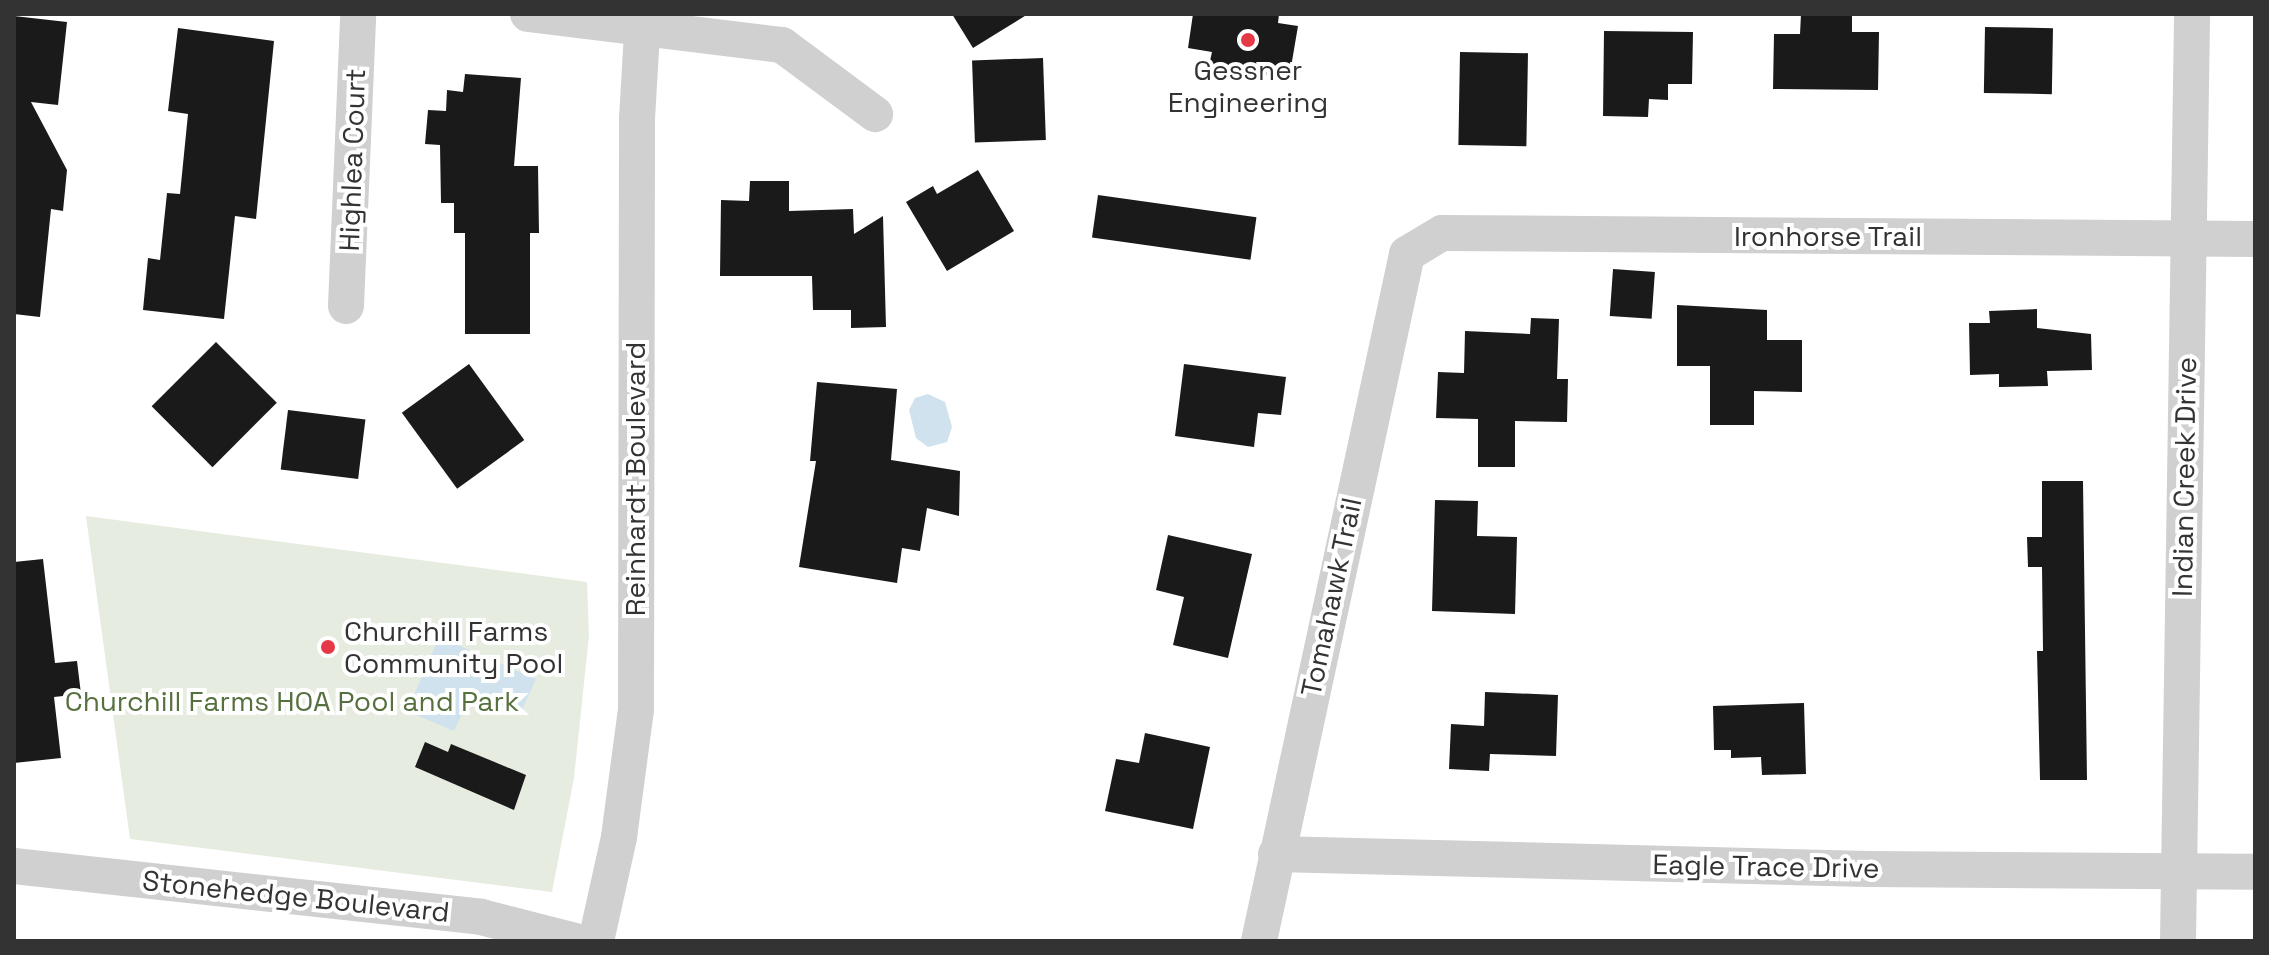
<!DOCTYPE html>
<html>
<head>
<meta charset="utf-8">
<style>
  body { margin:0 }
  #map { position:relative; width:2269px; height:955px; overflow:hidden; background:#fff; font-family:"Space Grotesk",sans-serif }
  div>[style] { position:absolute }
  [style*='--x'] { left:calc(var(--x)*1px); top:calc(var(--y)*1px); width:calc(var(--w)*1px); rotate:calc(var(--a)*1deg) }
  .green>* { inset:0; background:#e6ecdf }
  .water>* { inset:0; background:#cfe2ee }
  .building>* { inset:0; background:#1a1a1a; transform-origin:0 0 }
  .minor>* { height:36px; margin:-18px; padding:0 18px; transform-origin:18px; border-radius:18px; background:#d0d0d0 }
  .dots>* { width:22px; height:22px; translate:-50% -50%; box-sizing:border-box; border:4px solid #fff; border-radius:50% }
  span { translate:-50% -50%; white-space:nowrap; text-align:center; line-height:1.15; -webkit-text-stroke:8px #fff; paint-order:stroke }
  .poi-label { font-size:28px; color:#333 }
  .left { translate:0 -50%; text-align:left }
  .street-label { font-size:28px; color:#333 }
  .park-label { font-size:28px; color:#56703f }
  .frame { position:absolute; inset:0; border:16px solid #333; pointer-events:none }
</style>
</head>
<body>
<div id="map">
  <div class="green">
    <div style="clip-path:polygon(86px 516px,587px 582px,589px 636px,574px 778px,552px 892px,130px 839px)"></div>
  </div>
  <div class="water">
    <div style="clip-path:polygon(928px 394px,945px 402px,952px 427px,947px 442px,928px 447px,916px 438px,909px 410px,915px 398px)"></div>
    <div style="clip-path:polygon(439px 637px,536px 679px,520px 714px,472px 694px,454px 731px,407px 711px)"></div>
  </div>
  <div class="building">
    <div style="clip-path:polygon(952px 14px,1028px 14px,973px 48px)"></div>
    <div style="clip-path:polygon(1193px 14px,1279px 14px,1278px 23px,1298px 26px,1289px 79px,1209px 65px,1212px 52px,1188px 48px)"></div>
    <div style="clip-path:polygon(1801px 14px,1852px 15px,1852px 32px,1879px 32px,1878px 90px,1773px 89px,1774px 34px,1800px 34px)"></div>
    <div style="clip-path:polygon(14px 16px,67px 22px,58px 105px,31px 102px,67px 170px,63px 211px,51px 209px,40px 317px,14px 314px)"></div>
    <div style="left:1985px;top:27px;width:68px;height:66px;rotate:1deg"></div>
    <div style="clip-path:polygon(178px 28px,274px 41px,256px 219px,235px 216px,224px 319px,143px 310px,148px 258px,160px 260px,167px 193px,180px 194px,188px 114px,168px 111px)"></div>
    <div style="clip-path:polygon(1604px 31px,1693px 32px,1692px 84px,1668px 84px,1668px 100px,1649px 99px,1648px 117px,1603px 116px)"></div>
    <div style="left:1460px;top:52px;width:68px;height:93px;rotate:1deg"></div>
    <div style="left:1043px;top:58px;width:82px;height:71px;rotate:88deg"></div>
    <div style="clip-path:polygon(465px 74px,521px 78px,514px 166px,538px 166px,539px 233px,530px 233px,530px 334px,465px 334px,465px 233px,454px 233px,454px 203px,441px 203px,440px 145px,425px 144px,428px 110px,446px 111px,447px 90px,463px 92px)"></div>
    <div style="clip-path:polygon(978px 170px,1014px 231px,947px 271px,906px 202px,933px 186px,937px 194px)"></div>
    <div style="clip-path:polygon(750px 181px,789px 181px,789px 211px,853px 209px,854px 234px,883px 216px,886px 327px,851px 328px,851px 310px,813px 310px,812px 276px,720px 276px,721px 200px,749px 201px)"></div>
    <div style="left:1098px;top:195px;width:160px;height:43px;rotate:8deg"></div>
    <div style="left:1613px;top:269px;width:42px;height:47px;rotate:4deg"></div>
    <div style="clip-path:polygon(1677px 305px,1767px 310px,1767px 340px,1802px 340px,1802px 392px,1754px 391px,1754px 425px,1710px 425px,1710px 366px,1677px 366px)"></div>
    <div style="clip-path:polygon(2037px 309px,2037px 328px,2091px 334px,2092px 370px,2047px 371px,2048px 386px,1999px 387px,1999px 374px,1970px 375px,1969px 323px,1990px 323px,1989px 311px)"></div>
    <div style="clip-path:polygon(1531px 318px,1559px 319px,1557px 379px,1568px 379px,1567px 422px,1515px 421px,1515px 467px,1478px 467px,1478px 419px,1436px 418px,1438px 372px,1464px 373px,1465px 331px,1530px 334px)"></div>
    <div style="left:216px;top:342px;width:86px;height:91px;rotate:45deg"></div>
    <div style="left:469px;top:364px;width:94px;height:83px;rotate:54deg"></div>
    <div style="clip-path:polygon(1184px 364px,1286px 377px,1281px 415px,1258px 413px,1254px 447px,1175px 436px)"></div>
    <div style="clip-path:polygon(817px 382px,897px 389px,891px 460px,960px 471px,959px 516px,927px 508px,920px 551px,902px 548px,897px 583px,799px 567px,816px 461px,810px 461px)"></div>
    <div style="left:288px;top:410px;width:78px;height:60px;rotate:7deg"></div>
    <div style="clip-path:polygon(2042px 481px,2083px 481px,2087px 780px,2040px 780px,2037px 651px,2043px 651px,2042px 567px,2028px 567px,2027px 537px,2042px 537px)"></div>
    <div style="clip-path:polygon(1435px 500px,1478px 501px,1477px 536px,1517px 537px,1515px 614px,1432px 611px)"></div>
    <div style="clip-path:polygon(1168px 535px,1252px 554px,1228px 658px,1173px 645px,1184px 597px,1156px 590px)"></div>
    <div style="clip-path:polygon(43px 559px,55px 663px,77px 661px,81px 694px,54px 697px,61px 758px,14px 763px,14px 562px)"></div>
    <div style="clip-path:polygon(1485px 692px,1558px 695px,1556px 756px,1490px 754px,1489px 771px,1449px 769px,1451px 724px,1484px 726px)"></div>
    <div style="clip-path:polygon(1804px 703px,1806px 774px,1762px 775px,1761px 757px,1731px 758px,1731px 750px,1714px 750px,1713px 706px)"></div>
    <div style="clip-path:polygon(1145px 733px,1210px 747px,1193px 829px,1105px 811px,1116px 759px,1139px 763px)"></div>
    <div style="clip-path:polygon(425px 742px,448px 752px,451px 744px,526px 775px,514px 810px,415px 767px)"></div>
  </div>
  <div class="minor">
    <div style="--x:528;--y:14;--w:256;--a:7"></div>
    <div style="--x:782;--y:45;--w:116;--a:36.6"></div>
    <div style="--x:346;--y:306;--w:292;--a:-87.6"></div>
    <div style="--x:1276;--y:854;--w:592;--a:1.45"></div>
    <div style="--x:1868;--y:869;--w:387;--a:0.4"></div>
    <div style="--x:14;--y:866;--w:470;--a:6.2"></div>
    <div style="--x:481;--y:917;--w:97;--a:14.3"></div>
    <div style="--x:596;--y:941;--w:107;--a:-77.5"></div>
    <div style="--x:619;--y:837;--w:129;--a:-82.4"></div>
    <div style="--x:636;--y:709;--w:590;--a:-89.9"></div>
    <div style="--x:637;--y:119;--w:105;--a:-86.7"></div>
    <div style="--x:1259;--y:941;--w:703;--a:-77.84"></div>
    <div style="--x:1407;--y:254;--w:41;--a:-31"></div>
    <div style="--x:1442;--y:233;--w:813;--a:0.42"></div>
    <div style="--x:2178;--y:941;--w:927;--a:-89.13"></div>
  </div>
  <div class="dots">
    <div style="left:1248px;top:40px;background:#e63946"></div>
    <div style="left:328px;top:647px;background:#e63946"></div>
  </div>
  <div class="poi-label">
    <span style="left:1248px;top:86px">Gessner<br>Engineering</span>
    <span class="left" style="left:344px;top:647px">Churchill Farms<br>Community Pool</span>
  </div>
  <div class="street-label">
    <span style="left:352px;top:160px;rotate:-88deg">Highlea Court</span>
    <span style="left:1828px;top:236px">Ironhorse Trail</span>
    <span style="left:2184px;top:477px;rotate:-89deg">Indian Creek Drive</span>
    <span style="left:635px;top:479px;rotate:-90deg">Reinhardt Boulevard</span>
    <span style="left:1331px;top:597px;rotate:-78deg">Tomahawk Trail</span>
    <span style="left:1766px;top:866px;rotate:1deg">Eagle Trace Drive</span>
    <span style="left:296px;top:896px;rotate:6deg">Stonehedge Boulevard</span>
  </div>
  <div class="park-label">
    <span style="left:292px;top:701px">Churchill Farms HOA Pool and Park</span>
  </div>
  <div class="frame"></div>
</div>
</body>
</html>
